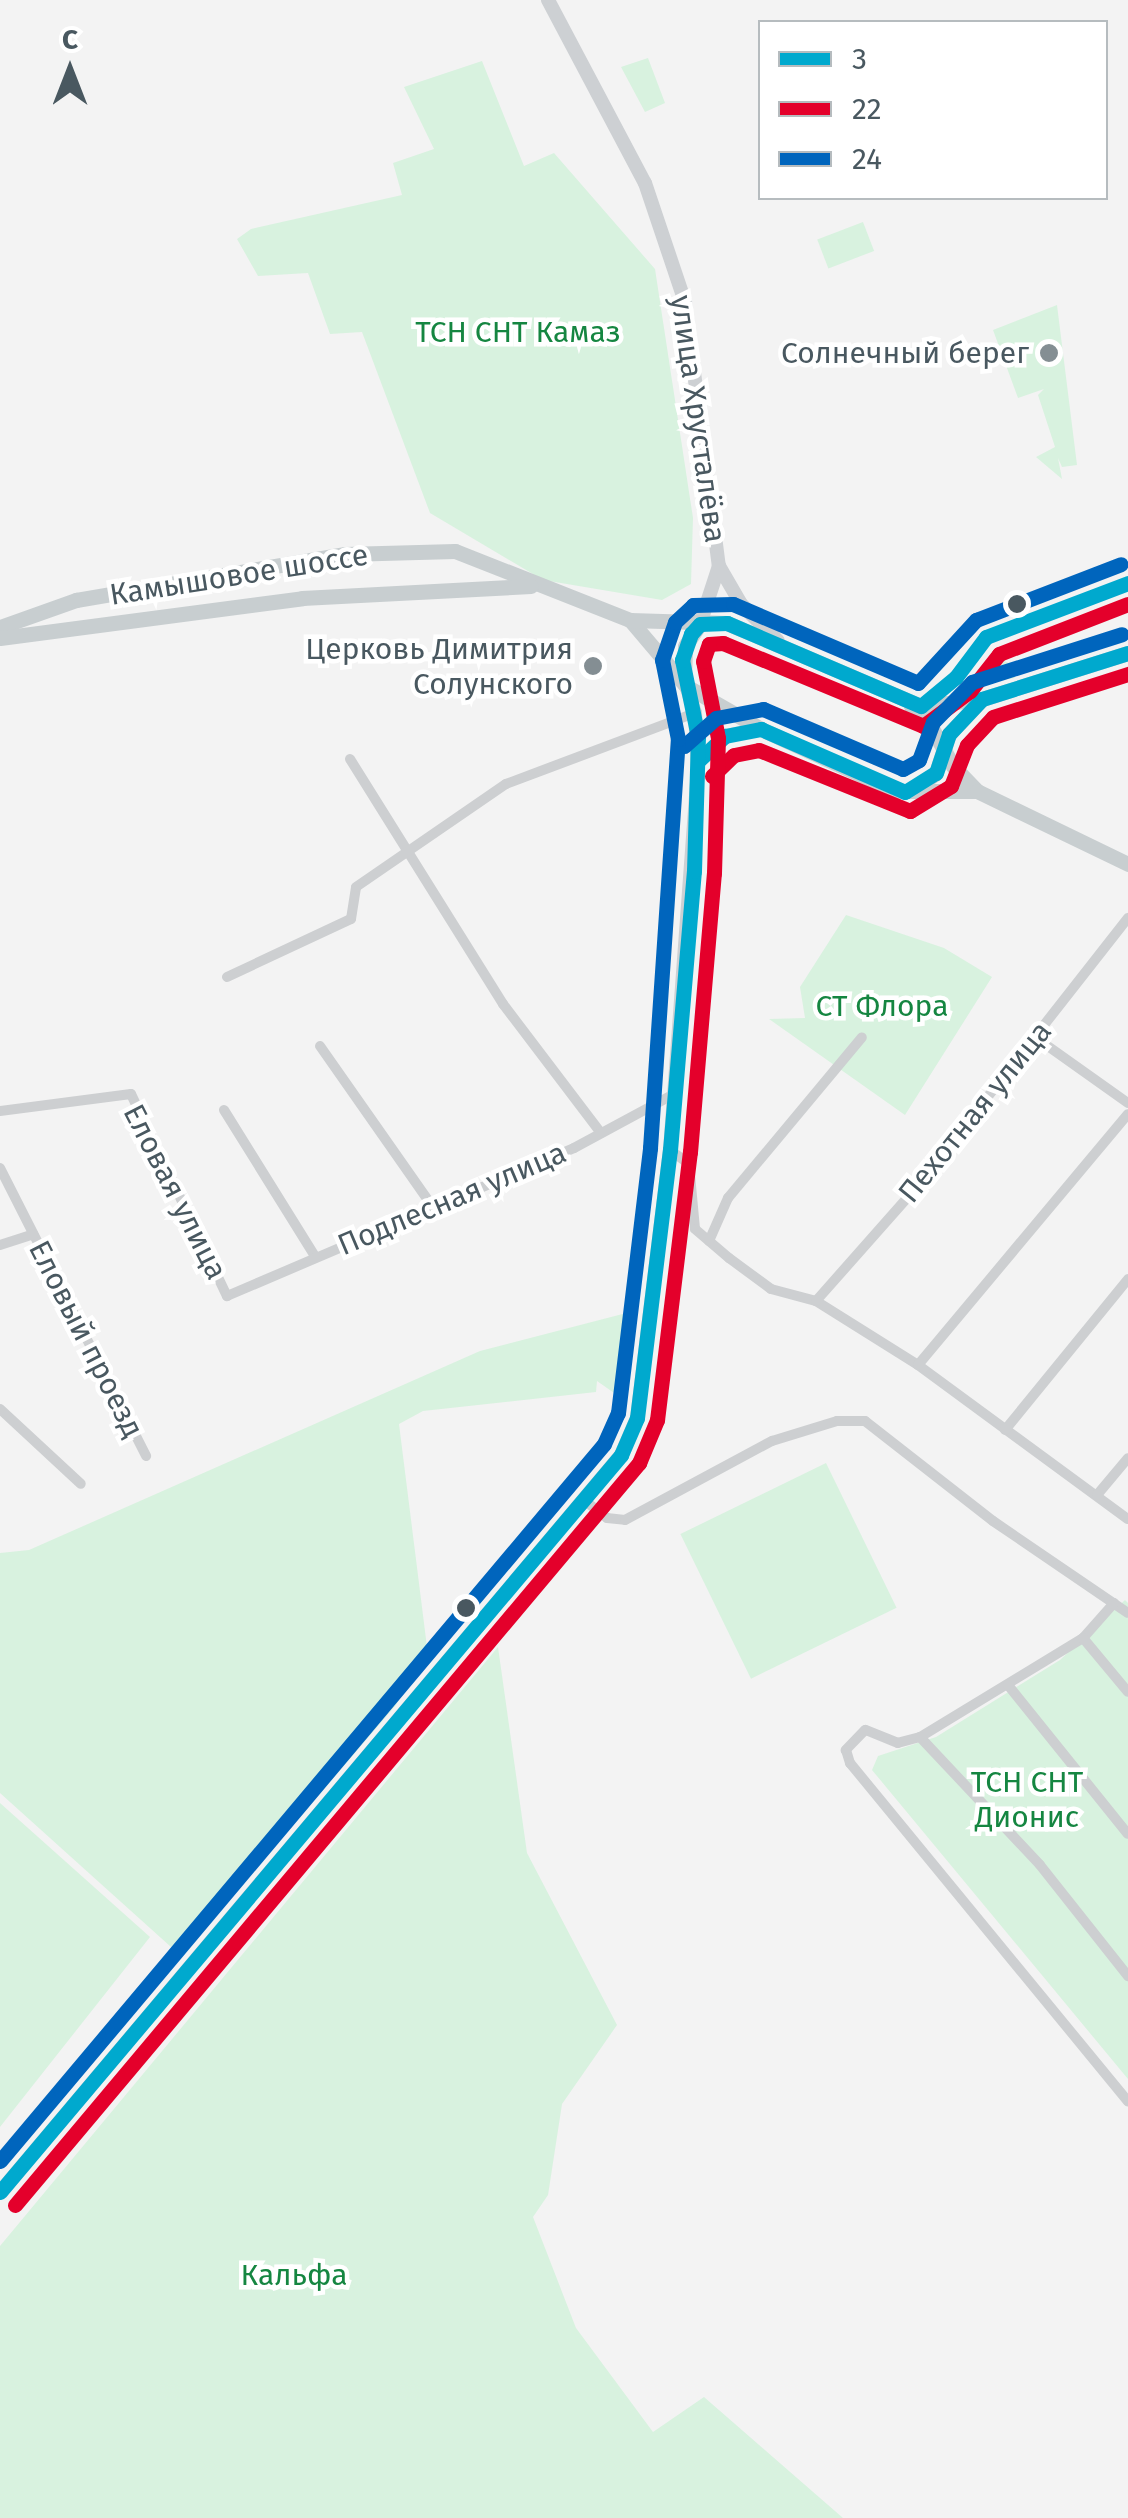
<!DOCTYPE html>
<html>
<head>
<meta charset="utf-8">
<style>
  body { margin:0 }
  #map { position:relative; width:1128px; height:2518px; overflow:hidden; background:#f3f3f3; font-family:"Fira Sans",sans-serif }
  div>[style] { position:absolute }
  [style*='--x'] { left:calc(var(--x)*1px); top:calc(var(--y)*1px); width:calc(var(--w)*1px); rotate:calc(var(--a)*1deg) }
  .green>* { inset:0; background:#d8f2df; transform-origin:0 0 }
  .minor>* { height:10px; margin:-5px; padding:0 5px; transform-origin:5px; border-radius:5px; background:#cdcfd1 }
  .secondary>* { height:14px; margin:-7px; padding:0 7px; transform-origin:7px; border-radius:7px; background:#cdd0d3 }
  .primary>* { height:15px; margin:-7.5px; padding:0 7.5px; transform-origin:7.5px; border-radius:7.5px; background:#c8ced0 }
  .bus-1>* { height:15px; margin:-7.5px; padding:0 7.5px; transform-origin:7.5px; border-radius:7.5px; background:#00a9ce }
  .bus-2>* { height:15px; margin:-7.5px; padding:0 7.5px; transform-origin:7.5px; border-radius:7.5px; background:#e4002b }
  .bus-3>* { height:15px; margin:-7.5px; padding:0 7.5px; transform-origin:7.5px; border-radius:7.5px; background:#0065bd }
  .dots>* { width:28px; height:28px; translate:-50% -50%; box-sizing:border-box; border:5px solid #fff; border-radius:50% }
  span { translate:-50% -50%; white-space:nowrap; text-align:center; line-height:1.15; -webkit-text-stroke:9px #fff; paint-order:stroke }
  .park-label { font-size:30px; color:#158641 }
  .poi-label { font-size:30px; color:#495860 }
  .right { translate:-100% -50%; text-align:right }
  .street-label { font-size:30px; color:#495860 }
  .legend { position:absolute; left:758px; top:20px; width:350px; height:180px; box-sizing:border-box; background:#fff; border:2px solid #b6bcbf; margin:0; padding:12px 18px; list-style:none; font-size:30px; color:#495860 }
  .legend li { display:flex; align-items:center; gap:20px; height:50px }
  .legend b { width:50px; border:2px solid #b6bcbf }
  .north { position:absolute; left:20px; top:20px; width:100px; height:100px; -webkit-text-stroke:8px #fff; paint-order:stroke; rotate:0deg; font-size:28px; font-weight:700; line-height:40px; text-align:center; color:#495860 }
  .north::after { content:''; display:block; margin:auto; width:35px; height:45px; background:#495860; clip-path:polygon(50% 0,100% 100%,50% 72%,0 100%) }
</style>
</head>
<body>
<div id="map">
  <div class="green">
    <div style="clip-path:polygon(648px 58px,665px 103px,645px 112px,621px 67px)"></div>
    <div style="clip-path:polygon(482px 61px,524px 166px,554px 153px,655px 269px,693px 518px,691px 584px,662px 600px,543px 580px,430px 513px,362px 332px,330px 334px,308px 273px,258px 276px,237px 239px,251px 229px,402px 195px,393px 163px,434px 149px,404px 87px)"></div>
    <div style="left:863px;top:222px;width:31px;height:49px;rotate:69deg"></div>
    <div style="clip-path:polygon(1057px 305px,1077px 465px,1062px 467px,1058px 458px,1062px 479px,1036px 457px,1055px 447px,1038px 395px,1044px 389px,1018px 398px,993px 330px)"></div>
    <div style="clip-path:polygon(999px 659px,1009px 663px,1015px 678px,985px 683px,977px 670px)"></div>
    <div style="clip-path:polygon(846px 915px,944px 948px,992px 977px,905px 1115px,769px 1019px,805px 1018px,800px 987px)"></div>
    <div style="clip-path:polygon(638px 1310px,617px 1395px,597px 1381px,596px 1392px,423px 1411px,399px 1424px,427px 1647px,396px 1705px,181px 1956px,0 1793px,0 1553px,29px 1550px,480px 1351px)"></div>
    <div style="left:826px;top:1463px;width:161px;height:162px;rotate:64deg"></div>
    <div style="clip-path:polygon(1125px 1600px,1128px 1603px,1128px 2079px,872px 1770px,878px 1756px,936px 1737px,1060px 1660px)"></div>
    <div style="clip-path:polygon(498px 1647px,527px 1853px,617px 2025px,562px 2104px,548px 2195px,533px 2217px,576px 2328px,653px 2432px,704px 2397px,843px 2518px,0 2518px,0 2246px)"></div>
    <div style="clip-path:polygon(0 1803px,150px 1937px,0 2127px)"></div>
  </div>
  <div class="minor">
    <div style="--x:350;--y:759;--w:289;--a:58"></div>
    <div style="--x:503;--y:1004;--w:162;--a:52.8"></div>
    <div style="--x:227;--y:977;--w:137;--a:-25.1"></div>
    <div style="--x:351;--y:919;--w:32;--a:-81"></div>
    <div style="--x:356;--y:887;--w:182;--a:-34.5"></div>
    <div style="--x:506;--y:784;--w:202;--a:-20.6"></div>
    <div style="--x:1035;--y:1037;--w:114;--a:35.4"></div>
    <div style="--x:320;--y:1046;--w:195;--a:55"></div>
    <div style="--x:224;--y:1110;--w:172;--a:58.1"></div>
    <div style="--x:0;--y:1111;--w:132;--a:-7.4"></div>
    <div style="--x:131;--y:1094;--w:224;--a:64.6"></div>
    <div style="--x:227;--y:1296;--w:377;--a:-23.1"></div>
    <div style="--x:574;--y:1148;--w:114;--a:-28.4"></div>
    <div style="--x:670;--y:1150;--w:24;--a:36"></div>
    <div style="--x:689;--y:1164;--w:65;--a:84.7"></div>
    <div style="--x:695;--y:1229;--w:45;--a:40.5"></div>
    <div style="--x:729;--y:1258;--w:52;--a:36.4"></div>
    <div style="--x:771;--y:1289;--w:47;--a:14.9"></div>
    <div style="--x:816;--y:1301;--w:120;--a:32.1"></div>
    <div style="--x:918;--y:1365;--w:260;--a:36.3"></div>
    <div style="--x:0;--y:1168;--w:323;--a:63.1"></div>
    <div style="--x:709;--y:1241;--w:47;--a:-66.2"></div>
    <div style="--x:728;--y:1198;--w:209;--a:-50.2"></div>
    <div style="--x:0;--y:1245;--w:35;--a:-18"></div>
    <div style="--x:816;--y:1301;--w:152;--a:-48.5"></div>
    <div style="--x:917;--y:1187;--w:342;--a:-51.9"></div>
    <div style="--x:918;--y:1365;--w:327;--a:-50.1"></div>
    <div style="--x:0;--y:1409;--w:110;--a:42.8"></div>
    <div style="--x:1005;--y:1430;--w:195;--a:-50.8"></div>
    <div style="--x:1097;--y:1495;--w:48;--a:-50"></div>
    <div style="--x:584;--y:1500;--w:29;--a:38"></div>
    <div style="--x:607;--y:1518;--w:18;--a:6"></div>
    <div style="--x:625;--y:1520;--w:167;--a:-28.3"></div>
    <div style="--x:772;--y:1441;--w:68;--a:-17.1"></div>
    <div style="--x:837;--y:1421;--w:28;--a:0"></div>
    <div style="--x:865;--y:1421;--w:162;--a:38"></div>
    <div style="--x:993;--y:1521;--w:163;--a:34.3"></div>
    <div style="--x:1114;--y:1603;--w:47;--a:131.5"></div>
    <div style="--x:1083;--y:1638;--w:191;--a:148.7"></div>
    <div style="--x:920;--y:1737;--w:23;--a:165"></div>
    <div style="--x:898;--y:1743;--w:35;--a:-158"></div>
    <div style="--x:865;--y:1730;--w:28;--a:134"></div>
    <div style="--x:846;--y:1750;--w:14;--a:73"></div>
    <div style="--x:850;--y:1763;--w:438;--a:50.6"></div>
    <div style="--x:1083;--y:1638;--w:70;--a:50.2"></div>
    <div style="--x:1008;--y:1685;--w:191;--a:51.2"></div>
    <div style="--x:920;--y:1737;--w:175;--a:46.8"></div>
    <div style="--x:1040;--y:1865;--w:142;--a:51.6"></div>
  </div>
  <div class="secondary">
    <div style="--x:548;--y:0;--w:207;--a:62.1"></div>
    <div style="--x:645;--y:183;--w:126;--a:71.4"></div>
    <div style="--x:685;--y:302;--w:266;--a:82.7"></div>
    <div style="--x:719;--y:566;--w:61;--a:108.1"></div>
    <div style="--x:719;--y:566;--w:44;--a:59.9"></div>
    <div style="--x:741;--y:604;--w:52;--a:45"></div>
    <div style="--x:698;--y:761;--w:37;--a:-43"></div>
    <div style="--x:725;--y:736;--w:37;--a:-11"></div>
    <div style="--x:0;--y:2192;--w:964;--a:-49.88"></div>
    <div style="--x:621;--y:1455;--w:40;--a:-66.6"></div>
    <div style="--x:637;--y:1418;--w:270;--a:-83"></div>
    <div style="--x:670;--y:1150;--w:383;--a:-85.8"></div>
    <div style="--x:698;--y:768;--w:55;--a:-93.1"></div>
    <div style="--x:695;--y:713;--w:28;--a:-108"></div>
  </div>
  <div class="primary">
    <div style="--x:630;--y:620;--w:87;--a:49.7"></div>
    <div style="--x:686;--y:686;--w:86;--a:29.8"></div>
    <div style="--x:761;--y:729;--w:149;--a:24.7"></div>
    <div style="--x:896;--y:791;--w:81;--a:0"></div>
    <div style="--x:0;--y:627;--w:81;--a:-19.6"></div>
    <div style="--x:76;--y:600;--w:273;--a:-9.7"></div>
    <div style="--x:345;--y:554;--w:110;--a:-1.6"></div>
    <div style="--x:455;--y:551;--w:188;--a:21.5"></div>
    <div style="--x:630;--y:620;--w:97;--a:1.8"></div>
    <div style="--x:727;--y:623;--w:211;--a:23.2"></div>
    <div style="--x:921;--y:706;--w:61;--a:-6.5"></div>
    <div style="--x:982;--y:699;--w:153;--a:-17.5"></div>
    <div style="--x:0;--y:638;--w:305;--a:-7.5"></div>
    <div style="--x:302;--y:598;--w:229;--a:-3"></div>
    <div style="--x:684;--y:678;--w:32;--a:-88"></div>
    <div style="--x:685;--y:646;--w:27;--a:-56"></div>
    <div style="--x:911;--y:706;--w:15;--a:32"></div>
    <div style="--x:924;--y:714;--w:60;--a:60.9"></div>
    <div style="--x:953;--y:766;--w:35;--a:46"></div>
    <div style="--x:977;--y:791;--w:168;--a:25.8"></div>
    <div style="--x:911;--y:790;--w:30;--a:-34"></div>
    <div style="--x:936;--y:773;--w:41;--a:-71.6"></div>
    <div style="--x:949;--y:734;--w:48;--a:-46.7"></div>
  </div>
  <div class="bus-1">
    <div style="--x:698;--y:761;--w:37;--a:-43"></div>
    <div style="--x:725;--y:736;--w:37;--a:-11"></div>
    <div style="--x:761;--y:729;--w:157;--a:23.6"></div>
    <div style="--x:905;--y:792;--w:36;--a:-32"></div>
    <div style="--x:936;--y:773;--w:41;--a:-71.6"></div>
    <div style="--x:949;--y:734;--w:48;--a:-46.7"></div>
    <div style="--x:982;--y:699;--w:153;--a:-17.5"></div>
    <div style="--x:0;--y:2192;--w:964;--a:-49.88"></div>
    <div style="--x:621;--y:1455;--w:40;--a:-66.6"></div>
    <div style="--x:637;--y:1418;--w:270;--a:-83"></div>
    <div style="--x:670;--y:1150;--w:280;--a:-85.1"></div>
    <div style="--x:694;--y:871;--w:134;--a:-88.3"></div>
    <div style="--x:698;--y:737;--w:79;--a:-101.7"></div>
    <div style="--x:682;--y:660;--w:28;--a:-71"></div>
    <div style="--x:691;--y:634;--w:13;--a:-48"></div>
    <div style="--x:700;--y:624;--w:27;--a:-2"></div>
    <div style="--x:727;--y:623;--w:211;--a:23.2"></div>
    <div style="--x:921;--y:706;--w:45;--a:-39.6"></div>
    <div style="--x:956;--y:677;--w:50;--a:-53.1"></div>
    <div style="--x:986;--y:637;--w:152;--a:-20.8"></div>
  </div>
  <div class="bus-2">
    <div style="--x:712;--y:776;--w:30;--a:-44"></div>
    <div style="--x:734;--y:755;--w:25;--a:-11"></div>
    <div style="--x:759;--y:750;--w:163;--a:22"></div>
    <div style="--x:910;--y:811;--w:48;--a:-31.4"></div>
    <div style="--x:951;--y:786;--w:44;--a:-68.7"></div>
    <div style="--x:967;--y:745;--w:38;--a:-47"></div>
    <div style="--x:993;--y:717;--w:142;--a:-17.7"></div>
    <div style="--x:15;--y:2205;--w:970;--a:-49.94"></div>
    <div style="--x:639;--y:1463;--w:47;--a:-67.3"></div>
    <div style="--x:657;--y:1420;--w:270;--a:-83"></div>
    <div style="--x:690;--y:1152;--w:280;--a:-85.1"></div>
    <div style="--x:714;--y:873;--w:135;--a:-88.3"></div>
    <div style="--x:718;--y:738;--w:78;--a:-101"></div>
    <div style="--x:703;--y:661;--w:18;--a:-71"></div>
    <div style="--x:709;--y:644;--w:14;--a:-4"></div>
    <div style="--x:723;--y:643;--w:217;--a:22.5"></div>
    <div style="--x:923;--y:726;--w:59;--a:-36.7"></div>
    <div style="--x:970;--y:691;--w:47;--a:-51.9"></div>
    <div style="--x:999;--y:654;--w:138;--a:-21.2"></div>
  </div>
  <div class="bus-3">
    <div style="--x:684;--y:746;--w:43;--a:-41.2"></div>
    <div style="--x:716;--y:718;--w:48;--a:-10.8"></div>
    <div style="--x:763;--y:709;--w:152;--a:23.2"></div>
    <div style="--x:903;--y:769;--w:18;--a:-29"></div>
    <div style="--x:919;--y:760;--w:40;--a:-69.8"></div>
    <div style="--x:933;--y:722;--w:56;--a:-45.7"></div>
    <div style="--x:972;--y:682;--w:157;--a:-17.7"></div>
    <div style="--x:0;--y:2161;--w:937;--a:-49.89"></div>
    <div style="--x:604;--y:1444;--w:34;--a:-66"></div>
    <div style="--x:618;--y:1413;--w:267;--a:-83.1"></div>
    <div style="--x:650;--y:1148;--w:410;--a:-86.1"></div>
    <div style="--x:678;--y:739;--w:81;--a:-101.4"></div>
    <div style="--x:662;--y:660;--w:40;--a:-71.1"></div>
    <div style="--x:675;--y:622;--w:25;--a:-43"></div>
    <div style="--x:693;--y:605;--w:40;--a:-1.4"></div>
    <div style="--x:733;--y:604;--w:201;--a:23.1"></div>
    <div style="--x:918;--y:683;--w:86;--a:-47.4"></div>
    <div style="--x:976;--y:620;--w:155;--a:-21.1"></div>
  </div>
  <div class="dots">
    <div style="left:1049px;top:353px;background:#848e93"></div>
    <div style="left:1017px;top:604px;background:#495860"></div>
    <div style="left:593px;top:666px;background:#848e93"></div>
    <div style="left:466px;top:1608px;background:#495860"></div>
  </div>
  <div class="park-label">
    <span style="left:518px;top:332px">ТСН СНТ Камаз</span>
    <span style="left:882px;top:1006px">СТ Флора</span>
    <span style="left:1027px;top:1799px">ТСН СНТ<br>Дионис</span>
    <span style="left:294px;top:2275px">Кальфа</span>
  </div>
  <div class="poi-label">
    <span class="right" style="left:1029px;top:353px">Солнечный берег</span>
    <span class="right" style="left:573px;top:666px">Церковь Димитрия<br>Солунского</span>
  </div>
  <div class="street-label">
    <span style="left:698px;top:419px;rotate:82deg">улица Хрусталёва</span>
    <span style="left:239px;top:575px;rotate:-9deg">Камышовое шоссе</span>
    <span style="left:975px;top:1112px;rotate:-51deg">Пехотная улица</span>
    <span style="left:175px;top:1192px;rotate:63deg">Еловая улица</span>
    <span style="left:452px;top:1199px;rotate:-23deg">Подлесная улица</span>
    <span style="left:86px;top:1339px;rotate:63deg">Еловый проезд</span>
  </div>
  <ul class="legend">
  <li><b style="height:12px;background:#00a9ce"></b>3</li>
  <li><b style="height:12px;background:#e4002b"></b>22</li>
  <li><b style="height:12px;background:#0065bd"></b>24</li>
  </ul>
  <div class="north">С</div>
</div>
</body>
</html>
